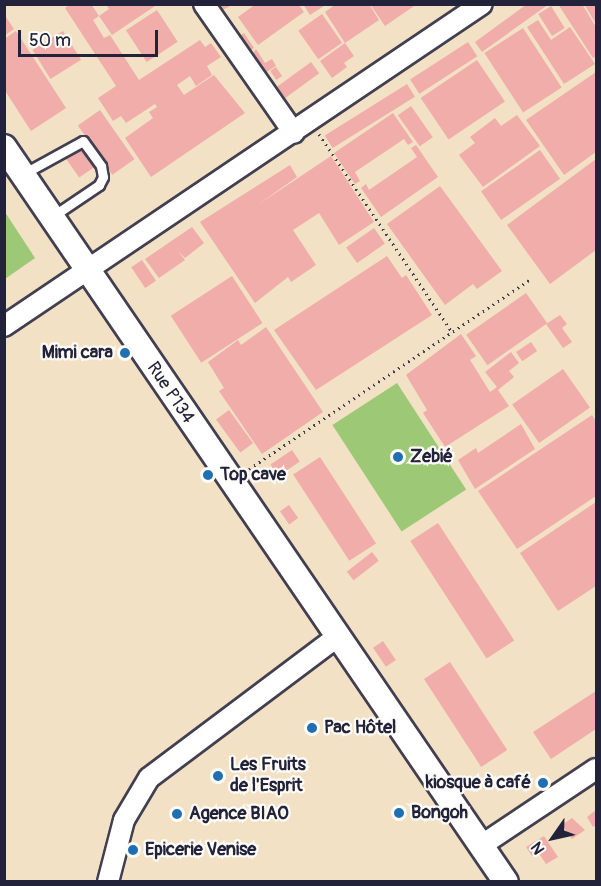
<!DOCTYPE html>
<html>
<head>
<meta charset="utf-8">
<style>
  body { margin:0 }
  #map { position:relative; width:601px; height:886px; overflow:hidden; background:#f3e1c6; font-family:Pangolin,sans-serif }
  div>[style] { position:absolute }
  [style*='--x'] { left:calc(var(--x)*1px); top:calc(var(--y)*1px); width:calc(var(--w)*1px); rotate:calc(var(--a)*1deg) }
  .green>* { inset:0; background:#9dc976; transform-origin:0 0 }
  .building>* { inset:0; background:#f0ada9; transform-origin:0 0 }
  .path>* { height:3px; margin-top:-1.5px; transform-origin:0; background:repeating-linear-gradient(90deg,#413f50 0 1.5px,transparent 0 6px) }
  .roads { filter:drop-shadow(2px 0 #413f50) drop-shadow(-2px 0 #413f50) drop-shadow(0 2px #413f50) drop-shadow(0 -2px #413f50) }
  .service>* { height:9px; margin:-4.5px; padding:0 4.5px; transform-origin:4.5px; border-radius:4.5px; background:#fff }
  .minor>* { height:20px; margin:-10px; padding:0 10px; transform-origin:10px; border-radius:10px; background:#fff }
  .tertiary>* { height:24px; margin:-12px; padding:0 12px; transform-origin:12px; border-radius:12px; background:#fff }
  .dots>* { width:16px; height:16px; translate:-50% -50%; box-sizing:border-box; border:3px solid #fdfcf7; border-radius:50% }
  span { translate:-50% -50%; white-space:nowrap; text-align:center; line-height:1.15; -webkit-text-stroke:4.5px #fdfcf7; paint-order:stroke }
  .poi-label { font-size:18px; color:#22223b; font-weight:700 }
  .right { translate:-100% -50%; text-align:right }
  .left { translate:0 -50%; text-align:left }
  .street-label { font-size:18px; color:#22223b }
  .frame { position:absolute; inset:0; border:6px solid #22223b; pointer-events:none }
  .north { position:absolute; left:523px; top:808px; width:60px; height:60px; -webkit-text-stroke:4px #fdfcf7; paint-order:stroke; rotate:236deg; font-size:16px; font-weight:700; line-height:24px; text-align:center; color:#22223b }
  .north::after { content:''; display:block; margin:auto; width:21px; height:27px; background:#22223b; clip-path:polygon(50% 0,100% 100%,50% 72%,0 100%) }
  .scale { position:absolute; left:18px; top:30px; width:140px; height:27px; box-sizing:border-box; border:3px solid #22223b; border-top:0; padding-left:8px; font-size:18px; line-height:21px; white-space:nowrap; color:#22223b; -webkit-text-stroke:4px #fdfcf7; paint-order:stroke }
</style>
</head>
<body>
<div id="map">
  <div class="green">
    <div style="clip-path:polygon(5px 212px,35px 258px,5px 279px,4px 279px)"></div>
    <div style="left:397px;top:383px;width:127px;height:77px;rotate:57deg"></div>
  </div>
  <div class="building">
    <div style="clip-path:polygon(70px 4px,91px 4px,99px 16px,93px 20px,104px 38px,110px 35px,139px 80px,200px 40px,205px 47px,211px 43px,221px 57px,207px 66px,212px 75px,196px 86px,190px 76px,177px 85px,184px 95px,214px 75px,245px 113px,151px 177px,125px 138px,153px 118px,149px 112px,157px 107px,155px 104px,126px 123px,121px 116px,113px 121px,98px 98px,116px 86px,65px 8px)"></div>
    <div style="clip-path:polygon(106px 4px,154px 4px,155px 6px,112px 35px,99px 16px,109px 9px)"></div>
    <div style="clip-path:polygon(211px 4px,234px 4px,217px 13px)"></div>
    <div style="clip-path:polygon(256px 4px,298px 4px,304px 12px,258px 45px,238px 17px)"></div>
    <div style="clip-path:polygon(303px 4px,327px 4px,310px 15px)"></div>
    <div style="clip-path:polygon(336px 4px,369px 4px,379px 20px,345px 43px,325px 12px)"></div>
    <div style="clip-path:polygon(370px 4px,417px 4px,385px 26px)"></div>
    <div style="clip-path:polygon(527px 4px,549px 4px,482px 52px,475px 42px)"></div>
    <div style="clip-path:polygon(558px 4px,582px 4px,596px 27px,596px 56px,593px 58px)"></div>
    <div style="clip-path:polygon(584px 4px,596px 4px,596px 24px)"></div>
    <div style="left:551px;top:6px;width:26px;height:15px;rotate:58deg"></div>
    <div style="left:157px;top:10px;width:38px;height:37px;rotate:57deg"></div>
    <div style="clip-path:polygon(4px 14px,14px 29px,4px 36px)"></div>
    <div style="left:322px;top:14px;width:35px;height:29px;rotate:55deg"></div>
    <div style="clip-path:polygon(538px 20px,551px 40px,570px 27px,595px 64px,564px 84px,527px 27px)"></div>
    <div style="left:523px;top:28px;width:71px;height:46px;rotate:57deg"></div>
    <div style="clip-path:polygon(16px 31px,66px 108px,31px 131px,4px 89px,4px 39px)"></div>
    <div style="left:63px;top:31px;width:34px;height:36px;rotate:58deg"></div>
    <div style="left:244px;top:33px;width:18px;height:12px;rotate:56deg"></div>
    <div style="left:468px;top:42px;width:17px;height:69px;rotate:57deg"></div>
    <div style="clip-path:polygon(345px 43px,354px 56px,344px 63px,347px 67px,332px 78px,320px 61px)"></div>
    <div style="clip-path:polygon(256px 49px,265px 63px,272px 59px,276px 66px,262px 75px,250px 58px)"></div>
    <div style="left:477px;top:60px;width:50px;height:68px;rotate:56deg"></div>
    <div style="left:311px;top:62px;width:14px;height:42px;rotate:54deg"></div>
    <div style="left:276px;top:67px;width:11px;height:7px;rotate:56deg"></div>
    <div style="clip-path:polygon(596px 72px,596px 152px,564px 175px,526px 120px)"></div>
    <div style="left:407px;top:84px;width:15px;height:97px;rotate:58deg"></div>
    <div style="left:411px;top:106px;width:38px;height:16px;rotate:55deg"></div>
    <div style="left:100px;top:110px;width:60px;height:27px;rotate:55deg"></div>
    <div style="clip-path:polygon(393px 113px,413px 142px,408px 145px,404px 139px,355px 172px,360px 181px,355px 184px,334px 153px)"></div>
    <div style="clip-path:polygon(517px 115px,540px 146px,483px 187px,459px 155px,475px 143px,470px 137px,495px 118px,501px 126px)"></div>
    <div style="clip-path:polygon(416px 145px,438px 177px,381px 217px,361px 188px,366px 184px,369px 190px,417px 157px,411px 148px)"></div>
    <div style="left:81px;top:147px;width:24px;height:19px;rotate:55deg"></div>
    <div style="left:540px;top:150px;width:35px;height:72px;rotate:55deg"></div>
    <div style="clip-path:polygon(331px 156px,374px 222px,339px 245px,319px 213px,293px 230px,316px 265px,291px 282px,288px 277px,255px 303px,200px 222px,290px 165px,297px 177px,256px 206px)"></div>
    <div style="clip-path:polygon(596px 159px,596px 250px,550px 284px,507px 225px)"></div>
    <div style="clip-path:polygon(440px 186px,502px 271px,477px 289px,473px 284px,445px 305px,387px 224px)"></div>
    <div style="clip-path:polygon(192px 227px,204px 243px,185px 258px,178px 251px,185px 260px,159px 278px,145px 259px)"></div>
    <div style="left:374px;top:228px;width:19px;height:34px;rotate:55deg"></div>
    <div style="clip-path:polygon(387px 256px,402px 278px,406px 275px,432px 315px,316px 390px,274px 330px)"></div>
    <div style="left:142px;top:260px;width:25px;height:13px;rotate:56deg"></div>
    <div style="left:232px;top:276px;width:56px;height:73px;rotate:57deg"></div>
    <div style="left:526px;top:293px;width:37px;height:73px;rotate:55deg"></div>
    <div style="clip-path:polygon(560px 315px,567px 324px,562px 328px,572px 342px,563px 348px,546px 324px)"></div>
    <div style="clip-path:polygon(266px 327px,323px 412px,262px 454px,219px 391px,224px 388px,208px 362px,238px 340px,241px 345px)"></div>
    <div style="clip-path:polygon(461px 334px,476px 356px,470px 360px,490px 392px,497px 387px,485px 372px,511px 352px,519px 363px,509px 371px,514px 377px,498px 390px,509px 406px,445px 447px,423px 413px,427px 410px,406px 375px)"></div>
    <div style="left:531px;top:342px;width:11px;height:18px;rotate:56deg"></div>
    <div style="left:563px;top:369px;width:47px;height:62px;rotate:55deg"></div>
    <div style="left:229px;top:410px;width:41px;height:16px;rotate:54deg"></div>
    <div style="clip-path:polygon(592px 415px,596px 421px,596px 496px,517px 549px,478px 491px)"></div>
    <div style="clip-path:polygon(521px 424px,535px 449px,475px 489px,458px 460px,476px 448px,478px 453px)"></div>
    <div style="left:292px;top:450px;width:14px;height:26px;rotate:56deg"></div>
    <div style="left:320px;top:457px;width:103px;height:32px;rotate:57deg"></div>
    <div style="clip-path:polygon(596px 502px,596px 586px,558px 611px,520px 553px)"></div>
    <div style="left:289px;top:505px;width:16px;height:11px;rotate:55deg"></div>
    <div style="left:438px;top:523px;width:140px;height:33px;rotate:57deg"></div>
    <div style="left:372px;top:552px;width:11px;height:32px;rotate:52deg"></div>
    <div style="left:383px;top:641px;width:23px;height:12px;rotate:56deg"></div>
    <div style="left:450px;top:662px;width:105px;height:31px;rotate:57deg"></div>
    <div style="clip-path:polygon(596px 691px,596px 729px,551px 759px,533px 732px)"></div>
    <div style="clip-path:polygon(596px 810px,596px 825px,593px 827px,587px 817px)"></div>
    <div style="clip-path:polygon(572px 818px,585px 830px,572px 839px,562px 825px)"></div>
    <div style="clip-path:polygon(544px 836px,558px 857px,546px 864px,538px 852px,532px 856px,526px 847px)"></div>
  </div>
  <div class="path">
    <div style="--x:319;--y:134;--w:239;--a:56.1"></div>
    <div style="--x:249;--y:469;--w:341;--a:-34"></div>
  </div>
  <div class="roads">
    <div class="service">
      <div style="--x:23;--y:174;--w:68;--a:-28.8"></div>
      <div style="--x:83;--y:141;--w:31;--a:54"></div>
      <div style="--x:101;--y:166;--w:11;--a:80"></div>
      <div style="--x:103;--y:177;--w:9;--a:117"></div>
      <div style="--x:99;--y:185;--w:55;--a:146"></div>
    </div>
    <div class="minor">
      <div style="--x:204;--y:4;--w:157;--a:55.1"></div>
      <div style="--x:4;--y:326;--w:576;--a:-33.97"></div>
      <div style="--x:482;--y:845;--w:137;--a:-33.7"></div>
      <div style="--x:108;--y:882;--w:64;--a:-75.5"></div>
      <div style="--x:124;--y:820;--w:49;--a:-59.2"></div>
      <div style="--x:149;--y:778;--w:235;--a:-36.9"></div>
    </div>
    <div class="tertiary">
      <div style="--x:4;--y:147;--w:890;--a:55.67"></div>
    </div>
  </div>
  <div class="dots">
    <div style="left:125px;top:353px;background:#1f6fb2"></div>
    <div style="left:398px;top:457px;background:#1f6fb2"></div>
    <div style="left:208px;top:475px;background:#1f6fb2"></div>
    <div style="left:312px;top:728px;background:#1f6fb2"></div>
    <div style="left:218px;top:776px;background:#1f6fb2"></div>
    <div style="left:543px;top:783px;background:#1f6fb2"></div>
    <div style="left:399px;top:813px;background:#1f6fb2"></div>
    <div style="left:177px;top:814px;background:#1f6fb2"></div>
    <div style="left:133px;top:850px;background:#1f6fb2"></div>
  </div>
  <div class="poi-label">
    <span class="right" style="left:113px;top:353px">Mimi cara</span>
    <span class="left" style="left:410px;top:457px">Zebié</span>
    <span class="left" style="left:220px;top:475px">Top cave</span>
    <span class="left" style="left:324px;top:728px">Pac Hôtel</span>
    <span class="left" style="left:230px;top:776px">Les Fruits<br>de l'Esprit</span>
    <span class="right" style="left:531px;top:783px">kiosque à café</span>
    <span class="left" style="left:411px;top:813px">Bongoh</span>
    <span class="left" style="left:189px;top:814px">Agence BIAO</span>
    <span class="left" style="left:145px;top:850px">Epicerie Venise</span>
  </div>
  <div class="street-label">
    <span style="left:170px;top:393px;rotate:56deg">Rue P134</span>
  </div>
  <div class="frame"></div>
  <div class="north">N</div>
  <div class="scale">50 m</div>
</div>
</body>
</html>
